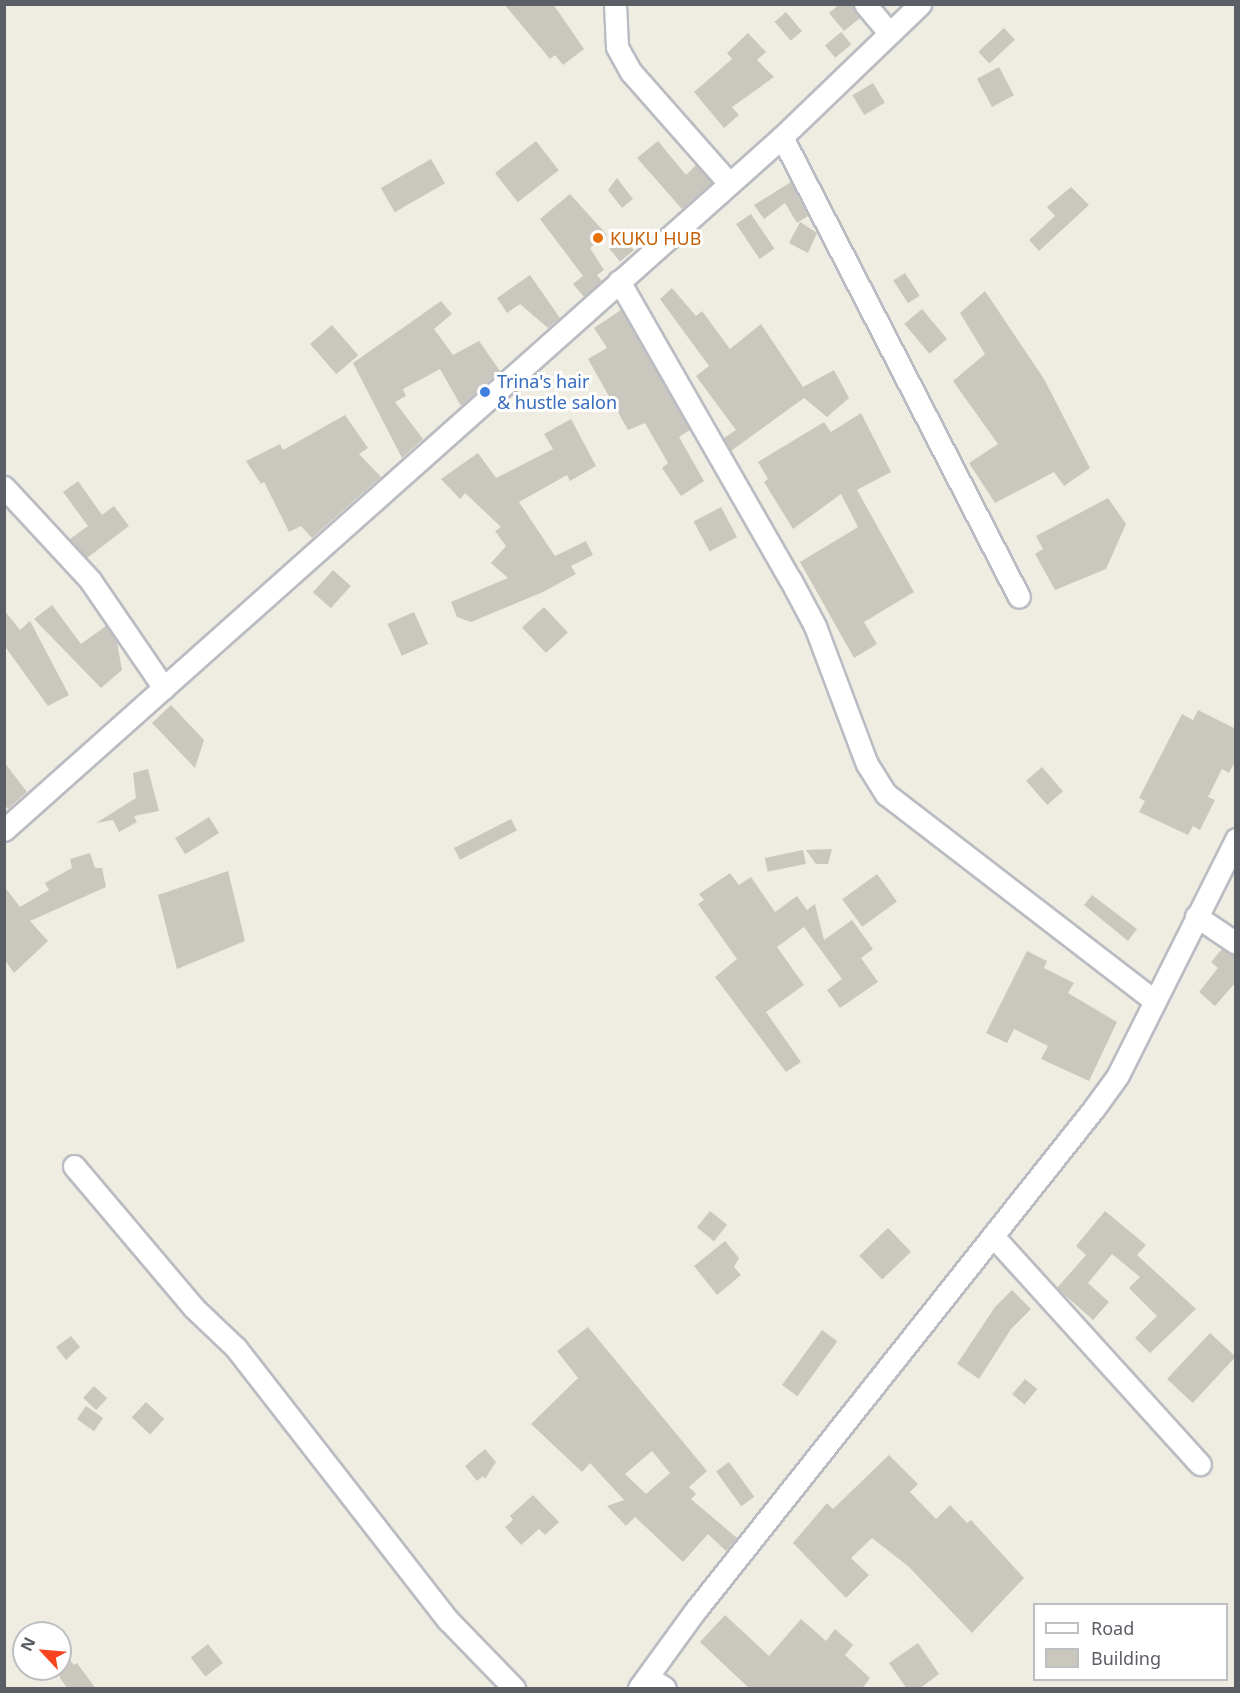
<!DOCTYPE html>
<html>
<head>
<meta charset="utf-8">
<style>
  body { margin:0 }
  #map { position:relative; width:1240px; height:1693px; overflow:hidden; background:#efede2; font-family:"Noto Sans",sans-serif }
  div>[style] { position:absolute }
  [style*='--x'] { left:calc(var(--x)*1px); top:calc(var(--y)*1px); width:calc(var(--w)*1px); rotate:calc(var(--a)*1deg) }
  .building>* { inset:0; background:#cac7bf; transform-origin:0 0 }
  .roads { filter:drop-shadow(2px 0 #babcc3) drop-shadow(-2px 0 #babcc3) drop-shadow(0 2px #babcc3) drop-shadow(0 -2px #babcc3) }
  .minor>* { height:21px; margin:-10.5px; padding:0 10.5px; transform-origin:10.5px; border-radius:10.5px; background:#fff }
  .dots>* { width:16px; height:16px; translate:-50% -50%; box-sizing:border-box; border:3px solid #fff; border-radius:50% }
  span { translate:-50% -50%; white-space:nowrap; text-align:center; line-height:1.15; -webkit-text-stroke:6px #fff; paint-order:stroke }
  .food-label { font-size:18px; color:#c56008 }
  .left { translate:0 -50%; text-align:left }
  .shop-label { font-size:18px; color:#366cbe }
  .frame { position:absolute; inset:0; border:6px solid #5b5e65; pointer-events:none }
  .legend { position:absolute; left:1033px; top:1603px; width:195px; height:78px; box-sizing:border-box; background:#fff; border:2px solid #bdbfc1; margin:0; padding:8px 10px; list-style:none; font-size:18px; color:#5b5e65 }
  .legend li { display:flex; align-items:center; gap:12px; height:30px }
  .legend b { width:30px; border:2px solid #bdbfc1 }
  .north { position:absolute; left:12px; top:1621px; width:60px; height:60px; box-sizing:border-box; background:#fff; border:2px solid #bdbfc1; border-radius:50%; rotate:296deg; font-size:16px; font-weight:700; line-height:24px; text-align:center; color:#5b5e65 }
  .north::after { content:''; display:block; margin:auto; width:21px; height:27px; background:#f9441f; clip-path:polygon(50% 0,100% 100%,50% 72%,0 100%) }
</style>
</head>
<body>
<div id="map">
  <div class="building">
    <div style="clip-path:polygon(504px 4px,553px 4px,584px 49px,563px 65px,555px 55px,550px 59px)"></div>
    <div style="clip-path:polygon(840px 4px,853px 4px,860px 18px,844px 31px,829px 13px)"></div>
    <div style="left:786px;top:12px;width:25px;height:15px;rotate:50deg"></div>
    <div style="left:1004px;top:28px;width:16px;height:35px;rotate:47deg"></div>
    <div style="left:841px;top:32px;width:16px;height:21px;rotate:50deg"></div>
    <div style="clip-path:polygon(748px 33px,766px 52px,757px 60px,774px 77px,732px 107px,739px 115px,724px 128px,694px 92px,732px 59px,727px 53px)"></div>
    <div style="left:999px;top:67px;width:32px;height:25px;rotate:62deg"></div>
    <div style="left:873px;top:83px;width:23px;height:24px;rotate:59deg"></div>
    <div style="left:536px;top:141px;width:37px;height:52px;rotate:52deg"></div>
    <div style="clip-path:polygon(658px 141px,686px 175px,696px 165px,712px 183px,682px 209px,637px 158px)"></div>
    <div style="left:431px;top:159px;width:28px;height:58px;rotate:60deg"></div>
    <div style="clip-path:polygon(617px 178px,633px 199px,622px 208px,608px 190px)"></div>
    <div style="clip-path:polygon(791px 182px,808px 216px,797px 223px,785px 203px,764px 219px,754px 205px)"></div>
    <div style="clip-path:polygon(1071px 187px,1089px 205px,1039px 251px,1029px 240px,1055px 216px,1047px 207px)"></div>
    <div style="clip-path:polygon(570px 194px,607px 235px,590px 248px,604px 270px,597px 275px,602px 281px,584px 297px,573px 284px,583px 276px,540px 219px)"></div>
    <div style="left:751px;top:214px;width:42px;height:18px;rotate:56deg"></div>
    <div style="clip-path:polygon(800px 222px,817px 233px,808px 253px,789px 243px)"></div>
    <div style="left:623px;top:237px;width:17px;height:18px;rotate:50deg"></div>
    <div style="left:905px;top:273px;width:27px;height:14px;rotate:57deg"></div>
    <div style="clip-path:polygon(530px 275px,560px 318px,548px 328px,520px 304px,507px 313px,497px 298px)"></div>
    <div style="clip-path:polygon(672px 288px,696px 316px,702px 311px,730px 349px,761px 324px,803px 387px,834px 370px,849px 398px,827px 417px,804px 398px,731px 451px,724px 438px,736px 430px,696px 376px,709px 366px,660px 299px)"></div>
    <div style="clip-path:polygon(985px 291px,1044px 379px,1090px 468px,1064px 486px,1054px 472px,995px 503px,969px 463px,998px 444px,953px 381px,985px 354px,960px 313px)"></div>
    <div style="clip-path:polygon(441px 301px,452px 314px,434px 329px,453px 355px,479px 341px,500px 371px,461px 406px,440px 369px,403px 389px,406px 396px,395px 402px,423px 439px,402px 458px,353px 363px)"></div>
    <div style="left:922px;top:309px;width:39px;height:23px;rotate:50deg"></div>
    <div style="clip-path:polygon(621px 310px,690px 430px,679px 437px,704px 481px,681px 496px,662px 468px,668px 463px,645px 423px,628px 430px,588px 359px,607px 348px,594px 328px)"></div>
    <div style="left:332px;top:325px;width:40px;height:29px;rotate:49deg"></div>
    <div style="clip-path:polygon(861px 413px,891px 472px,857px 490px,914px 592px,864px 622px,877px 644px,854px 658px,800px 562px,858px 527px,841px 494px,793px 529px,764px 482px,768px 479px,758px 462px,824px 422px,831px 432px)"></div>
    <div style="clip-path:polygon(345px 415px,368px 448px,359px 454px,381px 477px,312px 538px,301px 526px,289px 532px,264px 482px,261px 484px,246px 461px,280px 444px,283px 450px)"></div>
    <div style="clip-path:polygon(571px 419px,596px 466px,570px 481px,567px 475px,519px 502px,555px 556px,586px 541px,593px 555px,571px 566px,576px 574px,543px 592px,471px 622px,457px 617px,451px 602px,508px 578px,491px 563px,506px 546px,495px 531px,501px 527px,465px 493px,460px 499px,441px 479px,478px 453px,496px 478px,553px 449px,544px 434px)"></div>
    <div style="clip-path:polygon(78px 481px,102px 515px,114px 506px,129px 526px,87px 558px,70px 539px,88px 526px,63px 492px)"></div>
    <div style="clip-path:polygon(1108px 498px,1126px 524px,1106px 569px,1055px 590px,1035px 554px,1043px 549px,1036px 536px)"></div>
    <div style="left:721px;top:507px;width:34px;height:31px;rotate:62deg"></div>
    <div style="left:333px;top:570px;width:24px;height:30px;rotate:42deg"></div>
    <div style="clip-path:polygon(52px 605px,81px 644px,106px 626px,117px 642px,122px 670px,101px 688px,34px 619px)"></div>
    <div style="left:544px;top:607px;width:35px;height:30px;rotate:47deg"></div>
    <div style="clip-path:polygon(4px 610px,20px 630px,30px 621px,69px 695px,48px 706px,32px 684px,4px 645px)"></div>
    <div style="left:414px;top:612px;width:35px;height:29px;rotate:66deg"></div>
    <div style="clip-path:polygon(171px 705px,204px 740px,195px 768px,152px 723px)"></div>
    <div style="clip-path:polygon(1198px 710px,1236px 729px,1236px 760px,1229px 773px,1222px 769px,1208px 797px,1215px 800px,1200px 830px,1193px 826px,1188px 835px,1139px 812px,1145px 801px,1139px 798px,1182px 714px,1193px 720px)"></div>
    <div style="clip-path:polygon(4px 762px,27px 792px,8px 809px,4px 804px)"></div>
    <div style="left:1042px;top:767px;width:32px;height:21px;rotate:49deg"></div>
    <div style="clip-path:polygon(148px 769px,159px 811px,134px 816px,137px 822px,119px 832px,113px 820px,96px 823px,136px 798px,133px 773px)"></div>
    <div style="left:209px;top:817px;width:19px;height:40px;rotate:58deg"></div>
    <div style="left:511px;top:819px;width:13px;height:64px;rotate:63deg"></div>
    <div style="clip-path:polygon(832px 849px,828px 864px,816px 864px,806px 850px)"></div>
    <div style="left:803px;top:850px;width:14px;height:39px;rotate:78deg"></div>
    <div style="clip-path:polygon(90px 853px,95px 868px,102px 868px,106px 887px,30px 921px,48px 941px,14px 973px,4px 959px,4px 886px,20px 907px,49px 890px,45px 883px,72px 868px,70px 859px)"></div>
    <div style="clip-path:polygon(228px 871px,245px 941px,177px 969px,158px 895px)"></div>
    <div style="clip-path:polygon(730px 873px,739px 885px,751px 877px,775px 912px,797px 896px,807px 910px,815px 904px,824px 940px,852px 920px,873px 949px,861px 958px,878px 982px,840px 1008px,827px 990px,842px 979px,804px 927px,777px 947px,804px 985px,766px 1012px,801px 1062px,786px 1072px,715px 977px,737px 959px,698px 904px,704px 900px,699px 894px)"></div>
    <div style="left:877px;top:874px;width:34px;height:43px;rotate:54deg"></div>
    <div style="clip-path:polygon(1092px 895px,1137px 929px,1128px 941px,1084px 905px)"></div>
    <div style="clip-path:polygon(1222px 949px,1236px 956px,1236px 982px,1215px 1006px,1199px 992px,1218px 968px,1211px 962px)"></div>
    <div style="clip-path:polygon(1027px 951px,1047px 961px,1044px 968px,1074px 983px,1068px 993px,1117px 1022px,1089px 1081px,1041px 1059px,1048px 1046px,1014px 1029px,1007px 1043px,986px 1033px)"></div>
    <div style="left:710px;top:1211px;width:22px;height:21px;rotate:39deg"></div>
    <div style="clip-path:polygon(1105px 1211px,1146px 1245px,1137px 1255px,1196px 1309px,1150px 1353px,1135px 1338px,1157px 1316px,1129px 1288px,1140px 1277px,1112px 1254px,1088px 1283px,1109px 1302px,1093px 1320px,1057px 1288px,1086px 1255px,1076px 1246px)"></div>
    <div style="left:888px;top:1228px;width:33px;height:40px;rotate:46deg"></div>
    <div style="clip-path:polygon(725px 1241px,739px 1258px,734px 1267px,741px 1275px,717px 1295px,694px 1266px)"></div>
    <div style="clip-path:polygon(1012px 1290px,1031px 1309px,1011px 1329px,979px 1379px,957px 1364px,995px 1307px)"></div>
    <div style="clip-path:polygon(evenodd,588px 1327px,707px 1471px,689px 1487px,696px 1494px,691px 1499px,737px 1538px,726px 1551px,708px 1534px,683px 1562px,635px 1517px,626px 1526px,607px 1506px,624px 1500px,590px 1463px,582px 1472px,531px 1424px,578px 1378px,557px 1351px,588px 1327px,652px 1451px,670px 1473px,646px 1494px,625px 1474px,652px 1451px)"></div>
    <div style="left:822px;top:1330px;width:19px;height:68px;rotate:36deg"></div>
    <div style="left:1210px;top:1333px;width:35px;height:63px;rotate:43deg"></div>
    <div style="clip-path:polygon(71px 1336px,80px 1347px,66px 1360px,56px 1347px)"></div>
    <div style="left:1025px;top:1379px;width:16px;height:20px;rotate:40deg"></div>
    <div style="left:94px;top:1386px;width:18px;height:16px;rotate:43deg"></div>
    <div style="left:146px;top:1402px;width:25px;height:21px;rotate:43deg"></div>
    <div style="left:86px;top:1406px;width:21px;height:16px;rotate:35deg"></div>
    <div style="clip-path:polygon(485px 1449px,496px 1462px,485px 1479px,483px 1476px,477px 1481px,465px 1466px)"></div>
    <div style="clip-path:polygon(889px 1455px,918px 1484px,910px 1492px,936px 1519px,950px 1505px,967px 1523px,971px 1520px,1024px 1578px,972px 1633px,909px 1567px,872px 1538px,851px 1558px,869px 1575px,846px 1598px,793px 1543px,827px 1503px,833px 1509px)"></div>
    <div style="left:729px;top:1462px;width:43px;height:16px;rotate:54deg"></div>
    <div style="clip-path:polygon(533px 1495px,559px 1522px,545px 1535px,539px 1529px,521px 1545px,505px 1527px,513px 1520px,510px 1516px)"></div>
    <div style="clip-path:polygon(725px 1615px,769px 1656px,801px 1619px,826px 1641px,835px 1629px,853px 1645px,845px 1655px,870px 1678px,862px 1689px,750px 1689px,700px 1642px)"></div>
    <div style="clip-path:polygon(918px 1643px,939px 1674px,919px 1689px,907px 1689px,889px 1663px)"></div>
    <div style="left:208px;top:1644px;width:24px;height:22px;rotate:52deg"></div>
    <div style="clip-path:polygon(60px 1647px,74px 1665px,77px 1663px,96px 1689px,68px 1689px,60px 1678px)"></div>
  </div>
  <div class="roads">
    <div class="minor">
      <div style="--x:615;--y:4;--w:43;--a:87.3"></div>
      <div style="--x:617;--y:47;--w:29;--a:61"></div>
      <div style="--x:631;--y:72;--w:147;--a:48.6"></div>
      <div style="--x:865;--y:4;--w:38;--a:50"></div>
      <div style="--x:782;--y:137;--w:517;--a:62.74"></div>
      <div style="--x:619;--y:281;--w:344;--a:60.2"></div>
      <div style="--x:790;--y:579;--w:53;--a:62"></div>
      <div style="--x:815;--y:626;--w:147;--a:69.4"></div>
      <div style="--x:867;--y:764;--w:36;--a:58"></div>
      <div style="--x:886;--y:794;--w:339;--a:37.6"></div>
      <div style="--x:4;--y:487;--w:127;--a:47.2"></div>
      <div style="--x:90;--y:580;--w:131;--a:55.6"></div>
      <div style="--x:4;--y:830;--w:1042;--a:-41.69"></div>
      <div style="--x:782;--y:137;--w:192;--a:-43.9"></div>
      <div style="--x:1196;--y:916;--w:48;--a:34"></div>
      <div style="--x:74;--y:1166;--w:186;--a:49.8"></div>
      <div style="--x:194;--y:1308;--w:58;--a:43.6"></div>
      <div style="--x:236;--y:1348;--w:345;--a:52.1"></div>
      <div style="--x:448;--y:1620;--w:95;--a:45.9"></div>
      <div style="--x:993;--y:1236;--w:308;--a:47.8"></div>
      <div style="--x:648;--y:1677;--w:20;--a:33"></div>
      <div style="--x:639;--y:1688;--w:95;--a:-54"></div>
      <div style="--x:695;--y:1611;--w:643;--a:-51.56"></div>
      <div style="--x:1095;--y:1107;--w:39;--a:-54"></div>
      <div style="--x:1118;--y:1075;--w:264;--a:-63.4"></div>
    </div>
  </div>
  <div class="dots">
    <div style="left:598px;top:238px;background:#e8710a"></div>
    <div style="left:485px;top:392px;background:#3f7fe0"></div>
  </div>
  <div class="food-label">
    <span class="left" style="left:610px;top:238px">KUKU HUB</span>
  </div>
  <div class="shop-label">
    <span class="left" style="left:497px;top:392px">Trina's hair<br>&amp; hustle salon</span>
  </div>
  <div class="frame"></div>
  <ul class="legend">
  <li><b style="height:8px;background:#fff"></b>Road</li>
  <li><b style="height:16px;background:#cac7bf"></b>Building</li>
  </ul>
  <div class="north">N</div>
</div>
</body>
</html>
